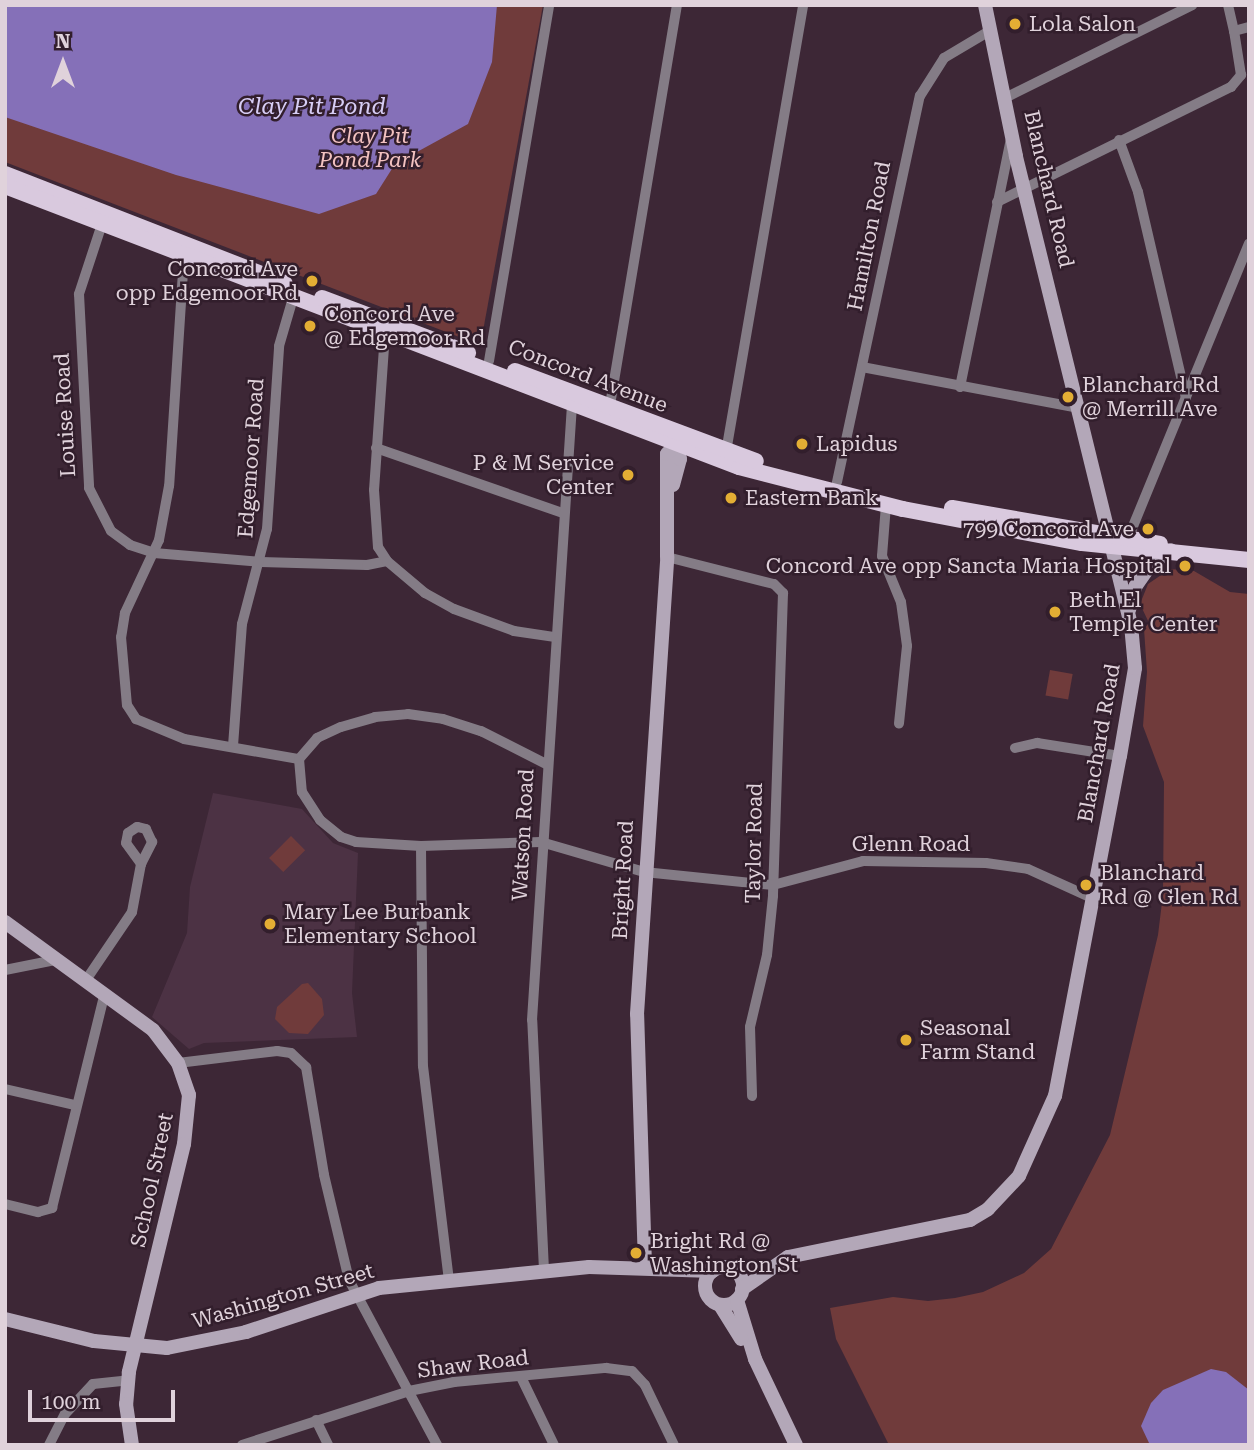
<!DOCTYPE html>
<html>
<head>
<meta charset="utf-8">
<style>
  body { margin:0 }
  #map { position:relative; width:1254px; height:1450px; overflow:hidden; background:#3d2736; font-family:"Roboto Serif",serif }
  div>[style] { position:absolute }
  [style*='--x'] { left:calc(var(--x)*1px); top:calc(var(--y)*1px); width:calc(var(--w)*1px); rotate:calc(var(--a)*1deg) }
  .built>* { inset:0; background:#4c3244 }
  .green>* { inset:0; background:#703b3b; transform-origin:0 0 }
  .water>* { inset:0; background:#8570b8 }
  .street>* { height:10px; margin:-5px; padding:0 5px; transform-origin:5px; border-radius:5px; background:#847c86 }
  .secondary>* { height:14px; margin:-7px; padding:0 7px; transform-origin:7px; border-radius:7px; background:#b3a7b8 }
  .secondary>.ring { margin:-7px; padding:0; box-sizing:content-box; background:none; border:14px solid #b3a7b8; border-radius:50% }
  .primary>* { height:16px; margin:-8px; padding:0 8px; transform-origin:8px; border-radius:8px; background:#d9c9de }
  .dots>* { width:19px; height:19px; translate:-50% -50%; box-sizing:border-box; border:4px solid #321e2c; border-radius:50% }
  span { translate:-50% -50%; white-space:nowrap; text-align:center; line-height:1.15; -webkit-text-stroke:5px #321e2c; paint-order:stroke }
  .poi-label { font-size:21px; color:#e0d2db }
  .left { translate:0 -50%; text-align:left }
  .right { translate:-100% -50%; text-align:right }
  .park-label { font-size:21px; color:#f3c2c1; font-style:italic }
  .street-label { font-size:21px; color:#e0d2db }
  .water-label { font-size:23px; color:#d7cdf5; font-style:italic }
  .frame { position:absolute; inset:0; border:7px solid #e0d2db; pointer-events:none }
  .north { position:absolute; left:28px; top:28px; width:70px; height:70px; -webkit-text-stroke:5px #321e2c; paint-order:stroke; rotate:0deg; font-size:19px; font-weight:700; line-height:28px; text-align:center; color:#e0d2db }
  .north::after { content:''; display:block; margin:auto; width:24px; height:32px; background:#e0d2db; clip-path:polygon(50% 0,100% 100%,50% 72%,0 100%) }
  .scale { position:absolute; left:28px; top:1390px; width:147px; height:32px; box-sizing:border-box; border:4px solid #e0d2db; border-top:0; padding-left:9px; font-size:21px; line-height:24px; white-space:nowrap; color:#e0d2db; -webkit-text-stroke:5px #321e2c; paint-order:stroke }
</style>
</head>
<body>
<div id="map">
  <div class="built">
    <div style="clip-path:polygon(213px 793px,302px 809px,333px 843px,358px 853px,352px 993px,357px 1037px,204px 1043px,189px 1049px,152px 1017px,187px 933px,190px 887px)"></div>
  </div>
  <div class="green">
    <div style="clip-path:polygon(5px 5px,543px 5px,483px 331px,467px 340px,5px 162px)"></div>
    <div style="clip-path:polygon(1170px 569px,1194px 571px,1230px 592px,1249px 594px,1249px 1445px,889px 1445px,836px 1339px,830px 1308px,893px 1297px,928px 1301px,955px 1298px,983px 1292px,1024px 1273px,1051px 1249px,1110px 1135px,1158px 935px,1163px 894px,1164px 782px,1143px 726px,1147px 672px,1144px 629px,1149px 623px,1140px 604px,1148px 584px)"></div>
    <div style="left:1050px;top:670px;width:23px;height:26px;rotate:10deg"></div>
    <div style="left:291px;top:836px;width:20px;height:31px;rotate:45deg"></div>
    <div style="clip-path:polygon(308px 983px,322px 999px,324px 1015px,308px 1034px,289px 1033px,275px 1019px,277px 1007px,302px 984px)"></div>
  </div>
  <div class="water">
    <div style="clip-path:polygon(5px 5px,497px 5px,492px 62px,468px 124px,395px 164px,376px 194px,319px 214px,176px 175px,5px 117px)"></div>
    <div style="clip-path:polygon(1211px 1369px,1226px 1372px,1249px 1390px,1249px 1445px,1150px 1445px,1141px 1426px,1151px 1403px,1163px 1390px)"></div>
  </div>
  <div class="street">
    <div style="--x:1228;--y:5;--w:27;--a:77"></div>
    <div style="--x:1234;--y:31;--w:16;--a:-15"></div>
    <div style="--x:1007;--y:97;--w:207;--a:-26.4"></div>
    <div style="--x:1119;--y:140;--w:55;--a:69.9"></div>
    <div style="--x:1138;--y:192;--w:212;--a:76.9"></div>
    <div style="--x:997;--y:202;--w:261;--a:-26.2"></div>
    <div style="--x:1231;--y:87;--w:16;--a:-50"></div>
    <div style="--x:1241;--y:75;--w:45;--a:-99"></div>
    <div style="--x:102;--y:224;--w:74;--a:108.2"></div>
    <div style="--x:79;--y:294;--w:194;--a:87"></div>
    <div style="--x:89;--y:488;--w:48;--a:62.9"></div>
    <div style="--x:111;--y:531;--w:24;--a:36"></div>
    <div style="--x:130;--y:545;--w:25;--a:18"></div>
    <div style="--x:154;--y:553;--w:107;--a:4.8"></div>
    <div style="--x:261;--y:562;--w:106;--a:1.6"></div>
    <div style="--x:367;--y:565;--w:20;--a:-11"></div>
    <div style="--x:184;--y:256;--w:230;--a:93.7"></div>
    <div style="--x:169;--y:486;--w:55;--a:100.5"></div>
    <div style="--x:159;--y:540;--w:81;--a:115"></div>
    <div style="--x:125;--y:613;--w:24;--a:99"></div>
    <div style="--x:121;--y:637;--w:68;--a:85"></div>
    <div style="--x:127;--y:705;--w:17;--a:57"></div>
    <div style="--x:136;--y:719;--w:52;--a:22.6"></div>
    <div style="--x:184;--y:739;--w:117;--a:9.9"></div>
    <div style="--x:299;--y:759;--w:28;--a:-49"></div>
    <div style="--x:317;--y:738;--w:26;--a:-25"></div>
    <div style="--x:341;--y:727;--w:35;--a:-16"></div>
    <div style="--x:375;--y:717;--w:33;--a:-5"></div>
    <div style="--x:408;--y:714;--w:35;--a:8"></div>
    <div style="--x:443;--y:719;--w:40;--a:18"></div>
    <div style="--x:481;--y:731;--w:73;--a:26.9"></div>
    <div style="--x:385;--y:333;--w:157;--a:94"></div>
    <div style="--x:374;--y:490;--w:57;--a:86"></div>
    <div style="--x:378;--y:547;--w:17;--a:57"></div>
    <div style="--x:387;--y:561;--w:50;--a:40.1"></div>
    <div style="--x:425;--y:593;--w:33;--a:29"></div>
    <div style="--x:454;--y:609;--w:64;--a:20.1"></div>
    <div style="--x:514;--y:631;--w:40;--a:8.5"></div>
    <div style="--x:489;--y:361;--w:361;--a:-80.4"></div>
    <div style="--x:862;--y:367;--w:221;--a:10.7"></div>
    <div style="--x:960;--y:387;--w:254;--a:-78.4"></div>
    <div style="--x:610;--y:405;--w:406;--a:-80.5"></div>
    <div style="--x:376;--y:448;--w:198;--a:19.2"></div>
    <div style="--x:726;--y:452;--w:454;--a:-80.2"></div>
    <div style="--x:837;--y:482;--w:395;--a:-77.9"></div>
    <div style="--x:920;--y:96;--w:45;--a:-57.7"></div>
    <div style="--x:944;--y:58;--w:55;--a:-30.8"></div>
    <div style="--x:886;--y:505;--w:51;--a:94.5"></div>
    <div style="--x:882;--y:556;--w:50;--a:67.6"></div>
    <div style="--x:901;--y:602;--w:44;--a:82.2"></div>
    <div style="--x:907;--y:646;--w:78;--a:95.9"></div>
    <div style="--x:1129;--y:536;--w:316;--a:-67.7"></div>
    <div style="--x:667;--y:557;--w:110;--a:14.2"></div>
    <div style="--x:774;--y:584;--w:13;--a:45"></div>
    <div style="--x:783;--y:593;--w:303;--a:91.9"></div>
    <div style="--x:773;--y:896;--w:59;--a:95.8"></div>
    <div style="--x:767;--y:955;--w:74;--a:103.3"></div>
    <div style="--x:750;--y:1027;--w:69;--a:88.3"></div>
    <div style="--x:233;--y:746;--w:122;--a:-85.8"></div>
    <div style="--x:242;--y:624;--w:98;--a:-75.3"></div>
    <div style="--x:267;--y:529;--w:183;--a:-86.2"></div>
    <div style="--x:279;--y:346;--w:50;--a:-73.7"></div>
    <div style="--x:1015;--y:748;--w:23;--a:-13"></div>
    <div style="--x:1037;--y:743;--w:84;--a:8.9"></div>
    <div style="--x:299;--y:759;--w:33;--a:85"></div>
    <div style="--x:302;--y:792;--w:33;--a:57"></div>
    <div style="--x:320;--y:820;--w:27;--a:39"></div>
    <div style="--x:341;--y:837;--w:16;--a:18"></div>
    <div style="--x:356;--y:842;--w:65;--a:3.5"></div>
    <div style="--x:421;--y:846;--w:120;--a:-1.9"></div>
    <div style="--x:541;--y:842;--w:107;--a:16.2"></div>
    <div style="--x:644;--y:872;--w:130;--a:5.8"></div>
    <div style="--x:773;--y:885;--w:93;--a:-14.9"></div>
    <div style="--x:863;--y:861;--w:123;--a:0.9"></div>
    <div style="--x:986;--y:863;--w:42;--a:8.1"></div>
    <div style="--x:1028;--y:869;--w:70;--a:24.4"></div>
    <div style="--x:421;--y:846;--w:220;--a:89.5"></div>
    <div style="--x:423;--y:1066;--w:216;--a:83.1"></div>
    <div style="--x:5;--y:970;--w:51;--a:-11.3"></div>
    <div style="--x:86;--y:980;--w:82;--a:-55.9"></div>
    <div style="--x:132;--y:912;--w:49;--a:-79.4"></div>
    <div style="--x:141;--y:864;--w:25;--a:-63"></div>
    <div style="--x:152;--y:842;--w:14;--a:-115"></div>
    <div style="--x:146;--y:829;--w:9;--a:-167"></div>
    <div style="--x:137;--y:827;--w:11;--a:146"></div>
    <div style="--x:128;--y:833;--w:10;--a:101"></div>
    <div style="--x:126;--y:843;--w:26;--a:54"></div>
    <div style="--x:178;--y:1063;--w:100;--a:-6.9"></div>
    <div style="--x:277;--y:1051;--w:14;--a:8"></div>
    <div style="--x:291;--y:1053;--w:21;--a:43"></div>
    <div style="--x:306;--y:1067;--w:109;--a:80.5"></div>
    <div style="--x:324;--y:1175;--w:108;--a:76.6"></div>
    <div style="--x:349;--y:1280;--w:187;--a:61.9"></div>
    <div style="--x:5;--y:1089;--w:72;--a:12.9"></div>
    <div style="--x:5;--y:1204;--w:34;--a:14"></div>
    <div style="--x:38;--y:1212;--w:15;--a:-16"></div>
    <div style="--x:52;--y:1208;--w:221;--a:-76.2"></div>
    <div style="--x:544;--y:1270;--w:250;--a:-92.7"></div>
    <div style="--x:532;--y:1020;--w:617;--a:-86.28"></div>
    <div style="--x:521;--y:1377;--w:76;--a:64.1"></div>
    <div style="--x:316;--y:1420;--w:28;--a:64"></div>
    <div style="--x:49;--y:1445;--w:35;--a:-63"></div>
    <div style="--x:65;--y:1414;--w:41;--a:-47"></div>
    <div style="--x:93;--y:1384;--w:36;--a:-6"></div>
    <div style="--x:242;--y:1445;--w:176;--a:-17.9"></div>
    <div style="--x:409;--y:1391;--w:46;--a:-11.3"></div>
    <div style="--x:454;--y:1382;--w:153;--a:-5.3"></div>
    <div style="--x:606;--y:1368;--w:26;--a:7"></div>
    <div style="--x:632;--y:1371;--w:19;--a:47"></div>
    <div style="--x:645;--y:1385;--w:67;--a:64.2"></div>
  </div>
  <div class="secondary">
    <div style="--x:673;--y:485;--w:27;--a:-75"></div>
    <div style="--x:680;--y:459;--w:16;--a:-105"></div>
    <div style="--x:1129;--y:610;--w:24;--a:-75"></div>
    <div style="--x:1135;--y:587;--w:28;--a:-55"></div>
    <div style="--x:1151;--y:564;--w:24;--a:-35"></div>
    <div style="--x:5;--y:922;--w:183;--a:36.1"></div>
    <div style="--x:153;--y:1030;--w:41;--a:52.9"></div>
    <div style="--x:178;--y:1063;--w:34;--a:71"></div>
    <div style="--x:189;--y:1095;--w:49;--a:95.8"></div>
    <div style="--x:184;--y:1144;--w:235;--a:103.6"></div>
    <div style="--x:129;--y:1372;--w:32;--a:95"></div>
    <div style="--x:126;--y:1404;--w:41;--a:81.7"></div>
    <div style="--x:645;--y:1265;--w:251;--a:-91.8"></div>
    <div style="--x:637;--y:1014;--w:458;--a:-86.2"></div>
    <div style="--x:667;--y:557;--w:103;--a:-90"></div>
    <div style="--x:667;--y:454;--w:13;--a:-48"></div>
    <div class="ring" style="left:705px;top:1267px;width:24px;height:24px"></div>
    <div style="--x:742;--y:1289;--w:56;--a:-34.8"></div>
    <div style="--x:788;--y:1257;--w:186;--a:-11.5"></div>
    <div style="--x:970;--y:1220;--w:21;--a:-31"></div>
    <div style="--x:988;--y:1209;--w:45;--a:-46.8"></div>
    <div style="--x:1019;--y:1176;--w:88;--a:-65.8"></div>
    <div style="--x:1055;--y:1096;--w:346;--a:-79.2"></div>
    <div style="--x:1120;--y:756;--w:89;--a:-80.3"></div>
    <div style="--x:1135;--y:668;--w:43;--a:-95.3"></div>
    <div style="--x:1131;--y:625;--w:483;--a:-103.8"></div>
    <div style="--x:1016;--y:156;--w:154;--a:-101.6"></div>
    <div style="--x:737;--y:1300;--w:62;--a:73"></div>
    <div style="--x:755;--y:1359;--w:95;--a:64.5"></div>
    <div style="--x:720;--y:1305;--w:40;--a:58"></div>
    <div style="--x:5;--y:1319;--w:92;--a:13.9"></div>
    <div style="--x:94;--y:1341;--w:73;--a:5.5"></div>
    <div style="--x:167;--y:1348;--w:81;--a:-11.4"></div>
    <div style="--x:246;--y:1332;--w:140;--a:-18.3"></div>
    <div style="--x:379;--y:1288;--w:211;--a:-5.7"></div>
    <div style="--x:589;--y:1267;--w:124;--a:1.8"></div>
  </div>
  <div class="primary">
    <div style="--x:5;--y:174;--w:300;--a:21.3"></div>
    <div style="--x:5;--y:186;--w:786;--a:20.95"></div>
    <div style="--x:739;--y:467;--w:169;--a:14.4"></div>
    <div style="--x:903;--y:509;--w:182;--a:10.8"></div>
    <div style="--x:1082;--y:543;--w:168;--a:5.8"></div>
    <div style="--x:322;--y:298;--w:156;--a:20.6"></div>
    <div style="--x:515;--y:371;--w:257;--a:20.5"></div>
    <div style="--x:952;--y:508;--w:211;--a:9.8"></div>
  </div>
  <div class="dots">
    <div style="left:1015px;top:24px;background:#e3ae34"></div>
    <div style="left:312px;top:281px;background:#e3ae34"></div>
    <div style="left:310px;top:326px;background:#e3ae34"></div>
    <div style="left:1068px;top:397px;background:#e3ae34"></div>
    <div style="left:802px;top:444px;background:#e3ae34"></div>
    <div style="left:628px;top:475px;background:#e3ae34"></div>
    <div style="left:731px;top:498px;background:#e3ae34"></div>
    <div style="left:1148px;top:529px;background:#e3ae34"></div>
    <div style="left:1185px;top:566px;background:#e3ae34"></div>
    <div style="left:1055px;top:612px;background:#e3ae34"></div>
    <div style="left:1086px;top:885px;background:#e3ae34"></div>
    <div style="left:270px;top:924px;background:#e3ae34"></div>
    <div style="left:906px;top:1040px;background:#e3ae34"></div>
    <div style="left:636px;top:1253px;background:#e3ae34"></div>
  </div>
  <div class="poi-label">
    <span class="left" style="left:1029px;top:24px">Lola Salon</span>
    <span class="right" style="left:298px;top:281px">Concord Ave<br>opp Edgemoor Rd</span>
    <span class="left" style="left:324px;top:326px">Concord Ave<br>@ Edgemoor Rd</span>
    <span class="left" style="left:1082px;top:397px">Blanchard Rd<br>@ Merrill Ave</span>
    <span class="left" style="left:816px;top:444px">Lapidus</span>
    <span class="right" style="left:614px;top:475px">P &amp; M Service<br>Center</span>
    <span class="left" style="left:745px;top:498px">Eastern Bank</span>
    <span class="right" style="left:1134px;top:529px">799 Concord Ave</span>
    <span class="right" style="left:1171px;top:566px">Concord Ave opp Sancta Maria Hospital</span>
    <span class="left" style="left:1069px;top:612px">Beth El<br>Temple Center</span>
    <span class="left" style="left:1100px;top:885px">Blanchard<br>Rd @ Glen Rd</span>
    <span class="left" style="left:284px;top:924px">Mary Lee Burbank<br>Elementary School</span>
    <span class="left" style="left:920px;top:1040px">Seasonal<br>Farm Stand</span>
    <span class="left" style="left:650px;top:1253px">Bright Rd @<br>Washington St</span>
  </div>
  <div class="park-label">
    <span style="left:370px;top:148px">Clay Pit<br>Pond Park</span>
  </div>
  <div class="street-label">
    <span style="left:1049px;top:189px;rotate:77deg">Blanchard Road</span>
    <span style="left:869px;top:236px;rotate:-79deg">Hamilton Road</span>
    <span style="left:588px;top:376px;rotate:21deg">Concord Avenue</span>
    <span style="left:65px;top:415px;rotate:-93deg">Louise Road</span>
    <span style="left:251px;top:458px;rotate:-86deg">Edgemoor Road</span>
    <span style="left:1099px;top:743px;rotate:-80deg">Blanchard Road</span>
    <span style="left:523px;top:835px;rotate:-87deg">Watson Road</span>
    <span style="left:754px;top:843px;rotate:-89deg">Taylor Road</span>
    <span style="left:911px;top:844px">Glenn Road</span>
    <span style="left:623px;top:880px;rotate:-87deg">Bright Road</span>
    <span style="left:152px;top:1180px;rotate:-78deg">School Street</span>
    <span style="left:283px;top:1296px;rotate:-16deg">Washington Street</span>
    <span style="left:473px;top:1364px;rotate:-7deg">Shaw Road</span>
  </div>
  <div class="water-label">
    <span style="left:312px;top:107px">Clay Pit Pond</span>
  </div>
  <div class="frame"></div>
  <div class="north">N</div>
  <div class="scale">100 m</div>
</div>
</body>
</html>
